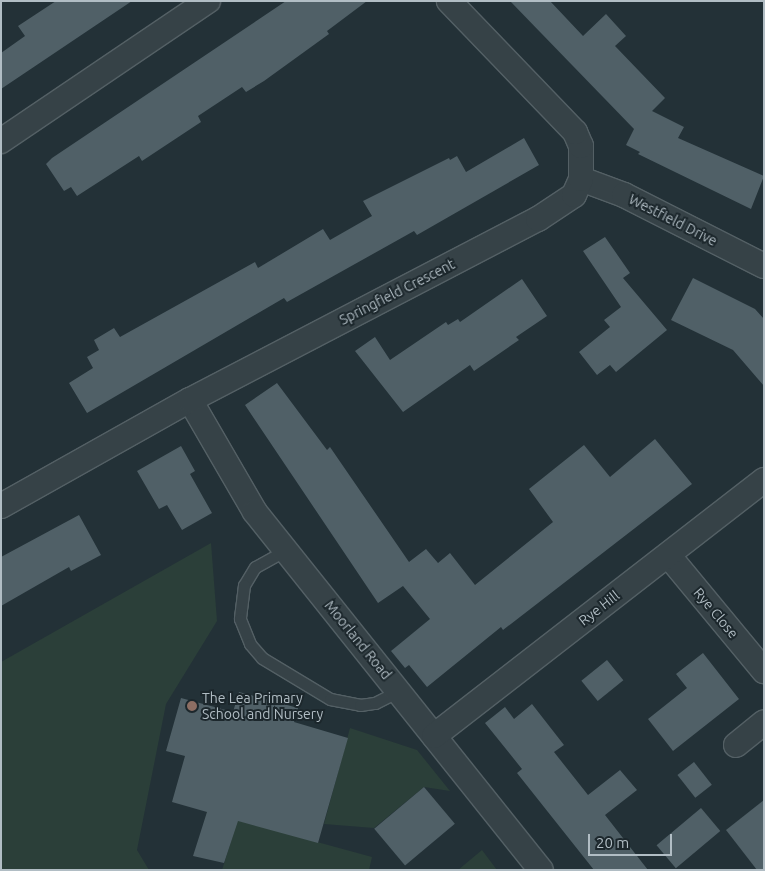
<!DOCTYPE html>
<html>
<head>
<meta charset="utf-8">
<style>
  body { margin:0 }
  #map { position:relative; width:765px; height:871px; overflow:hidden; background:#233137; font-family:Ubuntu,sans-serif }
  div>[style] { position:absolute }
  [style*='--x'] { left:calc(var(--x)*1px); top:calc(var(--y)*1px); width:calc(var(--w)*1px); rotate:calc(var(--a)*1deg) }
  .green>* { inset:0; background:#2b3f39 }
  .building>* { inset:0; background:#506067; transform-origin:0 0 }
  .roads { filter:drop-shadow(1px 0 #546065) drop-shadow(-1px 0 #546065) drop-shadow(0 1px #546065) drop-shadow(0 -1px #546065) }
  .service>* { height:11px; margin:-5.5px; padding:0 5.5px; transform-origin:5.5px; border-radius:5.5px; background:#364247 }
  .minor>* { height:24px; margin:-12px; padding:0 12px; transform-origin:12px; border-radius:12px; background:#364247 }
  .dots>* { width:14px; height:14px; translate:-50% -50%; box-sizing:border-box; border:2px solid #1c272c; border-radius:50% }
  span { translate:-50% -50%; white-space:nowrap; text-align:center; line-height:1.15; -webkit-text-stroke:4px #1c272c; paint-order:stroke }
  .street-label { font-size:14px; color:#b1bdc4 }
  .poi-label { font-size:14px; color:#b1bdc4 }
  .left { translate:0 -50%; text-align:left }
  .frame { position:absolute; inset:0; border:2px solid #b1bdc4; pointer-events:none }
  .scale { position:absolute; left:588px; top:834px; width:84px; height:22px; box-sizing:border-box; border:2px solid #b1bdc4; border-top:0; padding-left:6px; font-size:15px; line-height:18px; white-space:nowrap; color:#b1bdc4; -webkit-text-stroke:4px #1c272c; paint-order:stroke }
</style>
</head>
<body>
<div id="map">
  <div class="green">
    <div style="clip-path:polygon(211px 543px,217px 621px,166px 704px,137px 850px,149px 870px,1px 870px,1px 662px)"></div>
    <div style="clip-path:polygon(350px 728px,417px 750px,450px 791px,424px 787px,374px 828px,324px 824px)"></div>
    <div style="clip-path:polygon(207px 812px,372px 857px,369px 870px,222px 870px,233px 835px,203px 826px)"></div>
    <div style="clip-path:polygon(482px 850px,497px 870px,458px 870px)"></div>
  </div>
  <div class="building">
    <div style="clip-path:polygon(56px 1px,132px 1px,1px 89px,1px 53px,25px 36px,18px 26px)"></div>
    <div style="clip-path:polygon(286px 1px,367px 1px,327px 31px,329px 34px,264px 81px,246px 92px,242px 87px,198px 116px,201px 122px,142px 161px,139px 156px,77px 196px,71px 187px,64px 191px,46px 164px,52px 158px)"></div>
    <div style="clip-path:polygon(510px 1px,550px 1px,583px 36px,606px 14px,626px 36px,615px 46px,665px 98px,652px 111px,684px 127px,678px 138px,764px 176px,751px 209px,638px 154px,640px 152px,626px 145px,634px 129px)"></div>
    <div style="clip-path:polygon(524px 138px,539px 165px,417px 235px,414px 231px,287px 302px,284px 298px,87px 413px,69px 383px,93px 368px,87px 357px,99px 350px,94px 340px,114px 328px,120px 337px,255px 262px,258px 268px,323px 229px,330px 240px,372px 216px,363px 201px,449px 158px,450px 160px,457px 156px,466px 172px)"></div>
    <div style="clip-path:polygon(605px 237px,630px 273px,623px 278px,667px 330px,616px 372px,610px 365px,597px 375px,579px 352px,610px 327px,604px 320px,621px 307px,583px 251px)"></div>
    <div style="clip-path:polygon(693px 278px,755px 309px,764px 319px,764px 386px,733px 350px,671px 320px)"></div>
    <div style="clip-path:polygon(522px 279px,547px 316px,516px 337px,519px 340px,474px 371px,470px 365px,403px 412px,355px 351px,375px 337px,390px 360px,446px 322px,448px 325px,458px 319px,460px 322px)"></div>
    <div style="clip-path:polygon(277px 383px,327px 450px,330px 447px,409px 562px,426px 549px,438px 563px,450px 553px,475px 585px,553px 522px,529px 489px,584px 445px,610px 477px,655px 439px,692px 484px,503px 630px,501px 627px,427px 687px,409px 665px,405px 668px,391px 651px,430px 619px,403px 586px,378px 603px,245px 405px)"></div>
    <div style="clip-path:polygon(181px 446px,195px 471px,190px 474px,212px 513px,182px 530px,167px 505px,159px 509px,137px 471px)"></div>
    <div style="clip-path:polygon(79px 515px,101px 555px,71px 571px,69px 567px,1px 606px,1px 557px)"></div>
    <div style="clip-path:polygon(703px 653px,739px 699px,673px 751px,648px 719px,687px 688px,676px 674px)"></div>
    <div style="left:607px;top:660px;width:26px;height:33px;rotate:51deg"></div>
    <div style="clip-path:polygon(239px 692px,298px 708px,294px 722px,348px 738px,318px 843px,238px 821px,224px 863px,193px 856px,207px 812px,172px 802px,185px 756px,166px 751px,181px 698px,233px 712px)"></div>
    <div style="clip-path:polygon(532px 704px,564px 745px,554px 752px,588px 795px,620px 770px,637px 790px,605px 815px,648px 870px,594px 870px,517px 773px,522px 769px,485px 723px,505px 707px,514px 719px)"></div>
    <div style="left:694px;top:762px;width:29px;height:21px;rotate:52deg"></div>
    <div style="left:424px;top:787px;width:48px;height:65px;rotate:50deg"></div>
    <div style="clip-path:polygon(764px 800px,764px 870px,757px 870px,726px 830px)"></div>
    <div style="left:701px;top:808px;width:30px;height:58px;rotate:50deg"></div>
  </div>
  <div class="roads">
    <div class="service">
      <div style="--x:286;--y:550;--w:35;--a:151"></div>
      <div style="--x:255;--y:567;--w:21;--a:121"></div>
      <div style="--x:244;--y:585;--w:34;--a:97"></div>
      <div style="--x:240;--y:619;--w:27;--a:68"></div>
      <div style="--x:250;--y:644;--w:18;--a:49"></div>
      <div style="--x:262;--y:658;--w:79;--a:31.1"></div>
      <div style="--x:330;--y:699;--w:31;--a:11"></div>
      <div style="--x:360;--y:705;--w:15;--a:-8"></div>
      <div style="--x:375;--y:703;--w:27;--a:-27"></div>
    </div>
    <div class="minor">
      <div style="--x:1;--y:141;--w:250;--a:-34.1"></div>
      <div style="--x:581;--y:179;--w:46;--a:20.4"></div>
      <div style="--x:624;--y:195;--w:157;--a:26.9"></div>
      <div style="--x:190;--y:400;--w:129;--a:59.9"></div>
      <div style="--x:255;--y:512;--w:458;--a:51.4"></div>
      <div style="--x:1;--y:506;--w:217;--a:-29.3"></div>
      <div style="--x:190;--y:400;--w:392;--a:-27.5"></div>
      <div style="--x:538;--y:219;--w:43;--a:-33.7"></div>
      <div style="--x:574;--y:195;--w:17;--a:-66"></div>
      <div style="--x:581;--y:179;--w:33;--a:-90"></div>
      <div style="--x:581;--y:146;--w:15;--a:-113"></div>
      <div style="--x:575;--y:132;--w:182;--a:-133.9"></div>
      <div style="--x:668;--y:555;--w:151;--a:50.4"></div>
      <div style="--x:434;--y:736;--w:418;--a:-37.8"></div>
      <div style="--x:736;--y:745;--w:36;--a:-39"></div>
    </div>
  </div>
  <div class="dots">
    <div style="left:192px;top:706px;background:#8d6e63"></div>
  </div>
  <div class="street-label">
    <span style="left:673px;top:220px;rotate:27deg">Westfield Drive</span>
    <span style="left:397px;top:292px;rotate:-27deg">Springfield Crescent</span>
    <span style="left:599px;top:608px;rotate:-38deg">Rye Hill</span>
    <span style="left:716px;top:613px;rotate:50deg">Rye Close</span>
    <span style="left:358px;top:640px;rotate:51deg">Moorland Road</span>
  </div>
  <div class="poi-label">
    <span class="left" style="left:202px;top:706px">The Lea Primary<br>School and Nursery</span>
  </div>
  <div class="frame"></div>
  <div class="scale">20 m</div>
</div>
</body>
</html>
